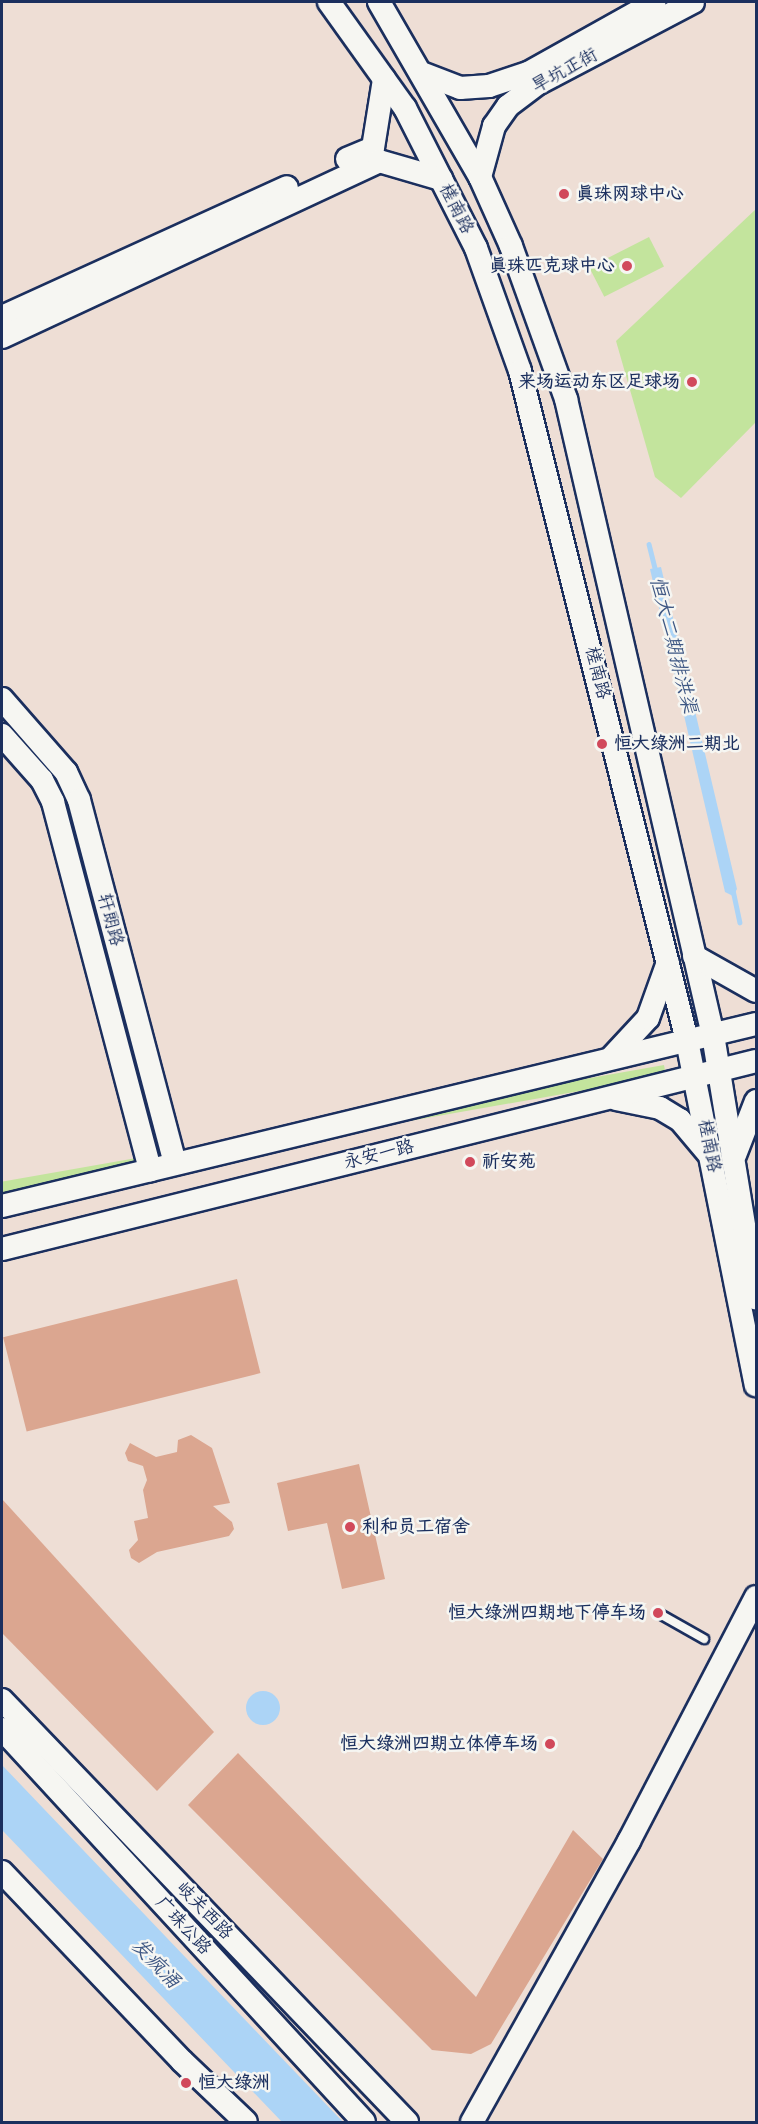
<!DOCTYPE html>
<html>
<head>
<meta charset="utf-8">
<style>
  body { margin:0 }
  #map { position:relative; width:758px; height:2124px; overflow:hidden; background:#eeded5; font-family:"Comic Neue","LXGW WenKai TC",sans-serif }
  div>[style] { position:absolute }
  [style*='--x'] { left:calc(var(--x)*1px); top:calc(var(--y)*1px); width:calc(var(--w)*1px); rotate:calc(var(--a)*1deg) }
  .green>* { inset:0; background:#c3e49d; transform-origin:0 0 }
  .water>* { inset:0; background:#acd4f6 }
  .round { border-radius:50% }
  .stream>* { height:4.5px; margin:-2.25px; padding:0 2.25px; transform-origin:2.25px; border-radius:2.25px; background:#acd4f6 }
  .building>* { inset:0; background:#dba690; transform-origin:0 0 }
  .roads { filter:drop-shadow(2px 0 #1b2f5e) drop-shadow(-2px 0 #1b2f5e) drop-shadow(0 2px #1b2f5e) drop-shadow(0 -2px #1b2f5e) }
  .lane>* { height:8px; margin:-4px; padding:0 4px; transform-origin:4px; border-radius:4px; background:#f6f6f2 }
  .secondary>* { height:22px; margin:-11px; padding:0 11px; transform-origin:11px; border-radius:11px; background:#f6f6f2 }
  .dots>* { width:16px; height:16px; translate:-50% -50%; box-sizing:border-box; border:3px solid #f6f6f2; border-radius:50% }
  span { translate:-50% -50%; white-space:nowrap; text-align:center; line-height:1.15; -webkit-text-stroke:5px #f6f6f2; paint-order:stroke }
  .street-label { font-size:18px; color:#1b2f5e }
  .poi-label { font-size:18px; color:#1b2f5e; font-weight:700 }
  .left { translate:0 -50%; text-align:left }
  .right { translate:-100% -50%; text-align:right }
  .water-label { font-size:20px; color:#3f5884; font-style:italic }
  .frame { position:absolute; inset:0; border:3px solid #1b2f5e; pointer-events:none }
</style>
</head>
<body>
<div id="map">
  <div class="green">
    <div style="clip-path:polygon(756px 209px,756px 422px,681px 498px,655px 477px,616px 341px)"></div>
    <div style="left:649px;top:237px;width:33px;height:67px;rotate:63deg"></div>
    <div style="left:664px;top:1065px;width:11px;height:682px;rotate:80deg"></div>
  </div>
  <div class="water">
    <div style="clip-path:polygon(661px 567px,737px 889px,733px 896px,725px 892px,650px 569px)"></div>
    <div class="round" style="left:246px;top:1691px;width:34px;height:34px"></div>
    <div style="clip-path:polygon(2px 1765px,229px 2003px,343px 2122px,282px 2122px,2px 1830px)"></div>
  </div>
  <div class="stream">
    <div style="--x:649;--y:544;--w:30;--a:76"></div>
    <div style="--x:733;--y:890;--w:33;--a:78"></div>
  </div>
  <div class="building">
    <div style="left:237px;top:1279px;width:97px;height:241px;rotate:76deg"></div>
    <div style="clip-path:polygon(191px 1435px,212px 1448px,230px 1503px,213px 1506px,232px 1522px,234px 1529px,229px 1536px,157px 1552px,139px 1563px,131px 1558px,129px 1550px,138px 1540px,134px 1521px,148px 1518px,143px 1490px,147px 1480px,143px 1466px,128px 1461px,125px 1453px,130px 1443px,156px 1457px,177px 1452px,178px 1440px)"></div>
    <div style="clip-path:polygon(359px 1464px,385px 1579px,342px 1589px,327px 1523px,288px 1531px,277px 1483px)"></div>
    <div style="clip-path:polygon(2px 1499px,214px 1732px,157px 1791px,2px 1633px)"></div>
    <div style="clip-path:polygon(238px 1753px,476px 1997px,573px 1830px,603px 1859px,491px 2044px,471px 2054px,432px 2050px,188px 1805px)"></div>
  </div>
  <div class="roads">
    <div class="lane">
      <div style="--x:658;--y:1613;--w:53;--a:29.5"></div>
    </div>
    <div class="secondary">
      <div style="--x:329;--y:2;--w:130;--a:54.4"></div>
      <div style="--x:405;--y:108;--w:157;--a:63.1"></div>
      <div style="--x:476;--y:248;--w:131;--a:70.3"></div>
      <div style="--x:520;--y:371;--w:690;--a:76"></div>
      <div style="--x:687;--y:1041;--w:351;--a:78.7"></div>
      <div style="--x:379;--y:2;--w:202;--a:60"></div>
      <div style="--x:480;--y:177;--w:76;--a:65.8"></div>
      <div style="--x:511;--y:246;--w:163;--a:70.2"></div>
      <div style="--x:566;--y:399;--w:653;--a:76.99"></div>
      <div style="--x:713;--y:1035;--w:267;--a:80.7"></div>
      <div style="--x:424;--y:74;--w:39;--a:21"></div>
      <div style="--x:460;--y:88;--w:29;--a:-4"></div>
      <div style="--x:489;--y:86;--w:41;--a:-18.4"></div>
      <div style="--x:528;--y:73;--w:145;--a:-29.2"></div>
      <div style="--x:347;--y:159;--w:28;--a:-23"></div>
      <div style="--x:373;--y:148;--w:70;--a:-80.9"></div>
      <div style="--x:480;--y:177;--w:53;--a:-74.6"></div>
      <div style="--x:494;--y:126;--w:24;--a:-55"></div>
      <div style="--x:508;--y:106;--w:39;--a:-37"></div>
      <div style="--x:539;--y:83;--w:174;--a:-27.7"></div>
      <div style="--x:2;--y:317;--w:313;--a:-24.5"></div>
      <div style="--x:2;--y:337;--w:416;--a:-25"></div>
      <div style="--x:379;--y:161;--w:65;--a:16.2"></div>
      <div style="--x:2;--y:699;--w:97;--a:48.8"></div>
      <div style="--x:66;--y:772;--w:31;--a:65"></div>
      <div style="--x:79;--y:800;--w:376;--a:75.2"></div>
      <div style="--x:2;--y:735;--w:60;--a:48.4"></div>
      <div style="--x:42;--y:780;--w:25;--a:63"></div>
      <div style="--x:53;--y:802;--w:381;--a:75.2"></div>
      <div style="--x:694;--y:956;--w:71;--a:29.4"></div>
      <div style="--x:611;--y:1058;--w:54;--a:-47.2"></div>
      <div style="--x:648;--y:1018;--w:59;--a:-70.3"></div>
      <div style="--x:616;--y:1099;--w:45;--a:11.6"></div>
      <div style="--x:660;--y:1108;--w:23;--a:31"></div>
      <div style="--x:680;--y:1120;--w:42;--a:49.8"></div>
      <div style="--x:735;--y:1155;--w:58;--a:-68.7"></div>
      <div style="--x:2;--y:1206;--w:776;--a:-13.57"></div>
      <div style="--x:2;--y:1249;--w:777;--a:-14"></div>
      <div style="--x:2;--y:1700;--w:585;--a:46.18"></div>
      <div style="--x:2;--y:1729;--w:534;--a:47.35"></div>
      <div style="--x:2;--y:1872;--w:261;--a:46.4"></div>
      <div style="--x:182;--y:2061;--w:88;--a:43.6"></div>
      <div style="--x:472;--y:2122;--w:322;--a:-60.8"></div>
      <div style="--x:629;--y:1841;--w:275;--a:-62.5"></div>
    </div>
  </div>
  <div class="dots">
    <div style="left:564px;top:194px;background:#d1495b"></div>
    <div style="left:627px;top:266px;background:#d1495b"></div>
    <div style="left:692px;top:382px;background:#d1495b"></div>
    <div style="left:602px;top:744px;background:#d1495b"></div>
    <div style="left:470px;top:1162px;background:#d1495b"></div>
    <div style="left:350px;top:1527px;background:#d1495b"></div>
    <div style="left:658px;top:1613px;background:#d1495b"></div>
    <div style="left:550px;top:1744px;background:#d1495b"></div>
    <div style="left:186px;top:2083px;background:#d1495b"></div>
  </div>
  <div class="street-label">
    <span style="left:565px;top:71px;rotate:-29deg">旱坑正街</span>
    <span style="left:456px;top:209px;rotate:63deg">槎南路</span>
    <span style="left:597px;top:673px;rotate:76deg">槎南路</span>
    <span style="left:110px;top:920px;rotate:75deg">轩朗路</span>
    <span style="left:709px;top:1146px;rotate:79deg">槎南路</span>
    <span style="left:379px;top:1155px;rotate:-14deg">永安一路</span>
    <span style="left:204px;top:1911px;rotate:46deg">岐关西路</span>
    <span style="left:183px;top:1926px;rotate:47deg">广珠公路</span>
  </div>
  <div class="poi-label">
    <span class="left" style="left:576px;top:194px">真珠网球中心</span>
    <span class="right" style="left:615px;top:266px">真珠匹克球中心</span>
    <span class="right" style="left:680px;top:382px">来场运动东区足球场</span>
    <span class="left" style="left:614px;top:744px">恒大绿洲二期北</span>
    <span class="left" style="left:482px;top:1162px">祈安苑</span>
    <span class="left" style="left:362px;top:1527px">利和员工宿舍</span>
    <span class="right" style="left:646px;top:1613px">恒大绿洲四期地下停车场</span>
    <span class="right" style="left:538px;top:1744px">恒大绿洲四期立体停车场</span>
    <span class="left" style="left:198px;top:2083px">恒大绿洲</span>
  </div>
  <div class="water-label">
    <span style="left:674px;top:645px;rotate:76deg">恒大二期排洪渠</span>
    <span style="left:156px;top:1963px;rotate:46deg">发疯涌</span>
  </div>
  <div class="frame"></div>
</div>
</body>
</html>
